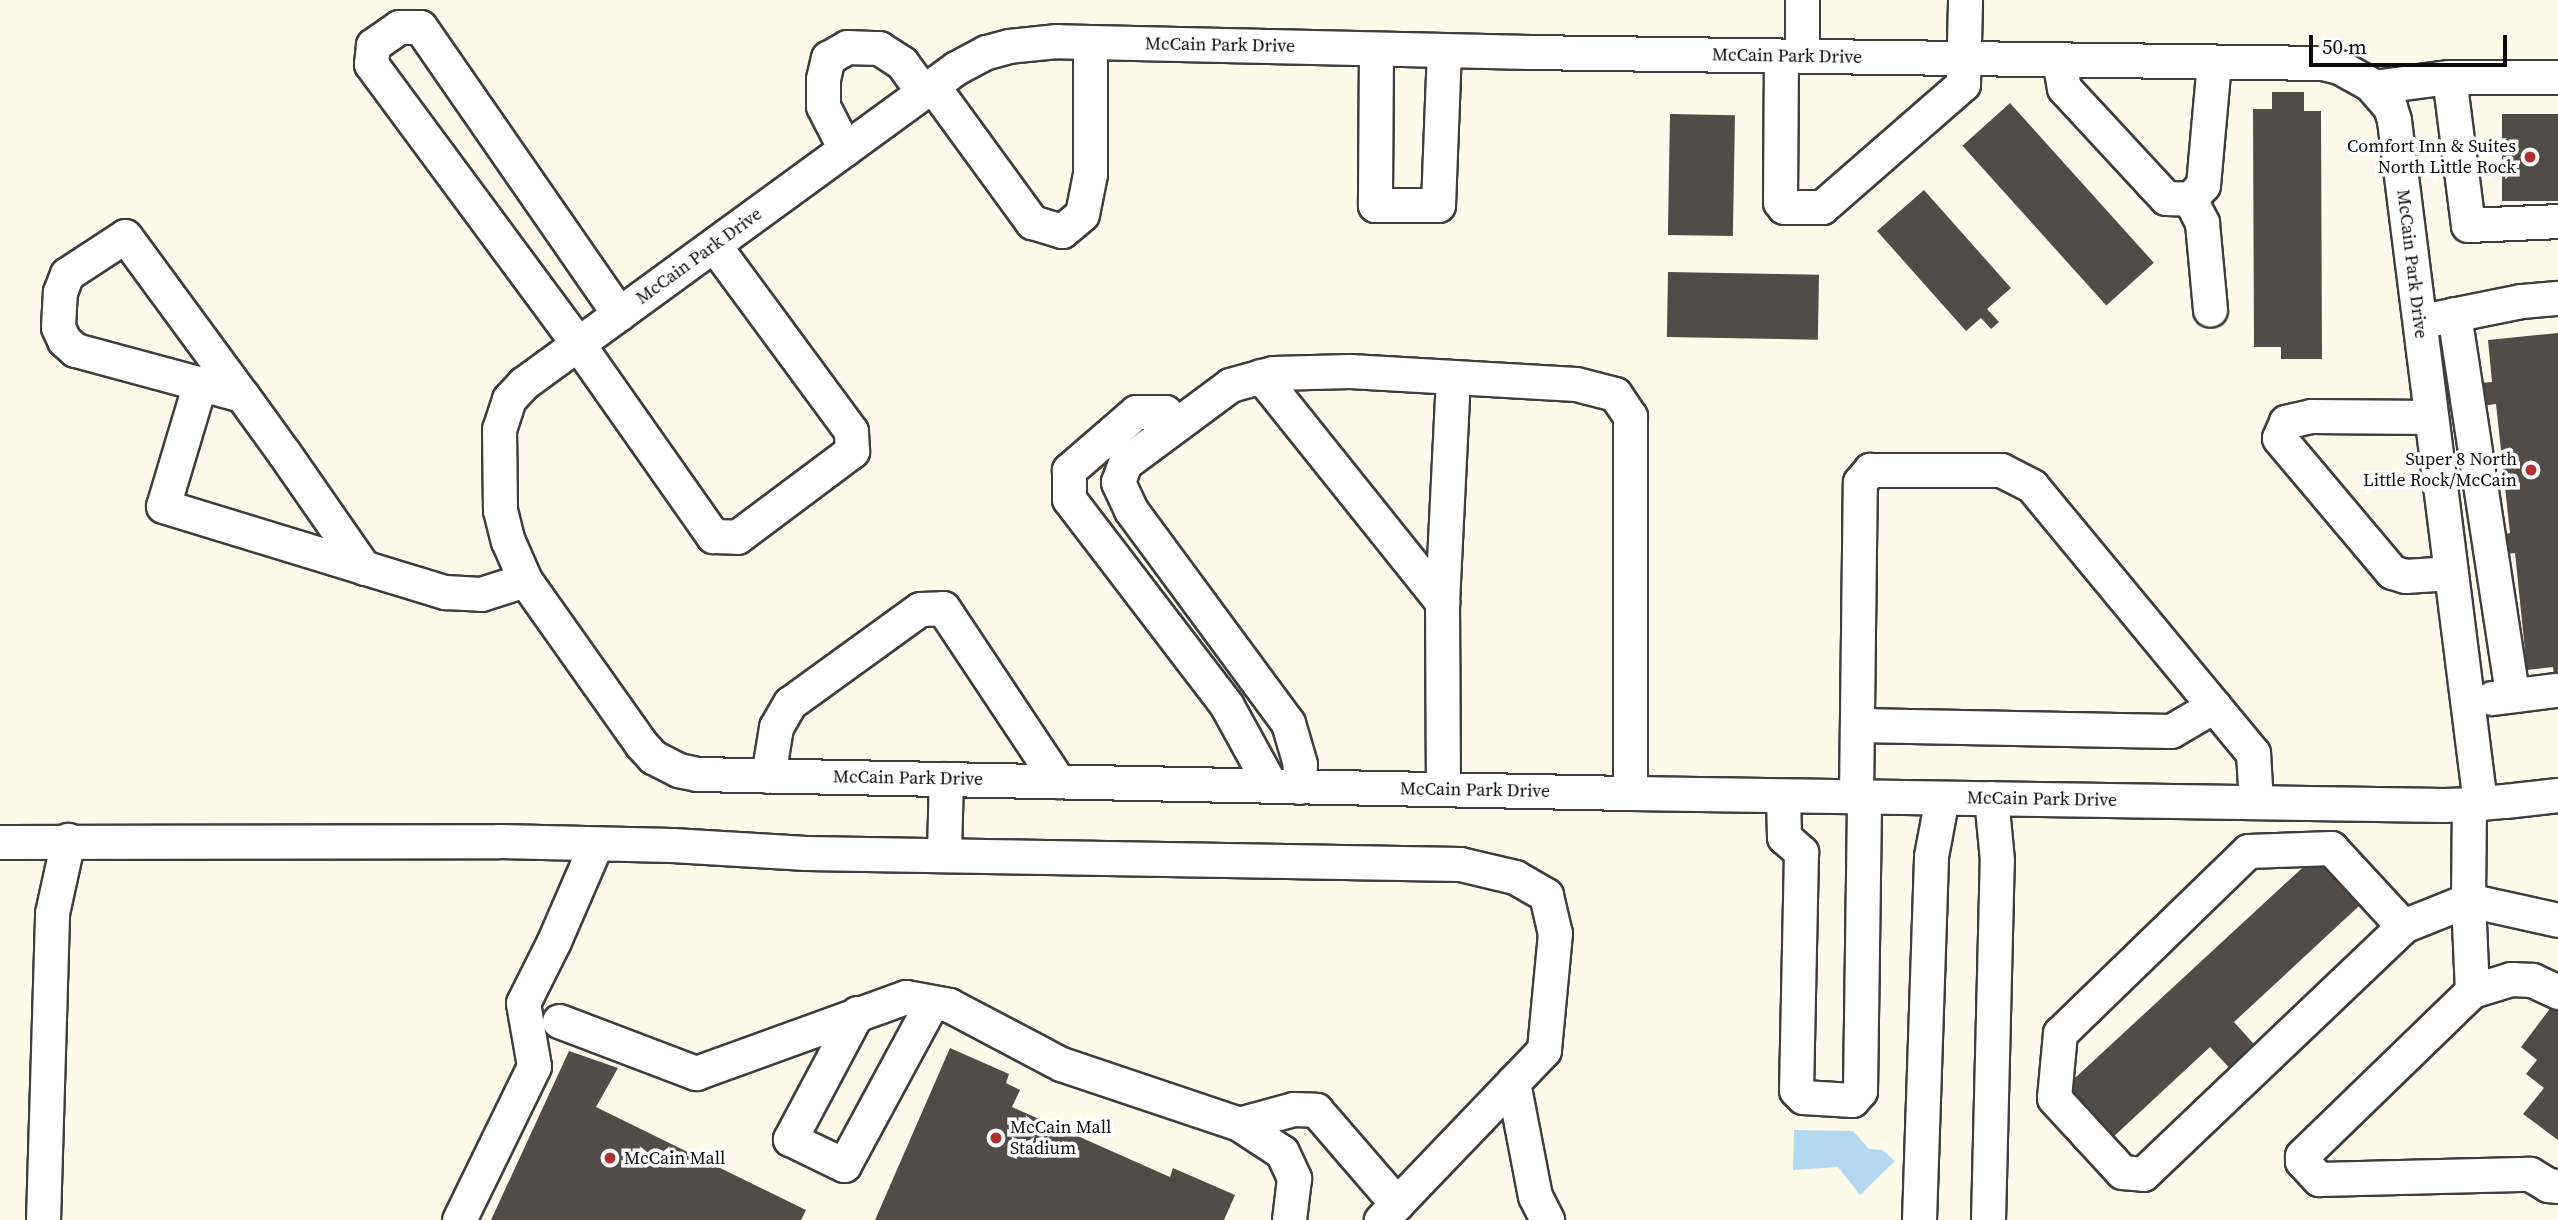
<!DOCTYPE html>
<html>
<head>
<meta charset="utf-8">
<style>
  body { margin:0 }
  #map { position:relative; width:2558px; height:1220px; overflow:hidden; background:#fdfaea; font-family:"Source Serif 4",serif }
  div>[style] { position:absolute }
  [style*='--x'] { left:calc(var(--x)*1px); top:calc(var(--y)*1px); width:calc(var(--w)*1px); rotate:calc(var(--a)*1deg) }
  .water>* { inset:0; background:#b3d8f0 }
  .building>* { inset:0; background:#524c48; transform-origin:0 0 }
  .roads { filter:drop-shadow(2px 0 #3e3e3e) drop-shadow(-2px 0 #3e3e3e) drop-shadow(0 2px #3e3e3e) drop-shadow(0 -2px #3e3e3e) }
  .minor>* { height:33px; margin:-16.5px; padding:0 16.5px; transform-origin:16.5px; border-radius:16.5px; background:#fff }
  .dots>* { width:19px; height:19px; translate:-50% -50%; box-sizing:border-box; border:4px solid #fff; border-radius:50% }
  span { translate:-50% -50%; white-space:nowrap; text-align:center; line-height:1.15; -webkit-text-stroke:7px #fff; paint-order:stroke }
  .street-label { font-size:18px; color:#0b0b0b }
  .poi-label { font-size:18px; color:#0b0b0b }
  .right { translate:-100% -50%; text-align:right }
  .left { translate:0 -50%; text-align:left }
  .scale { position:absolute; left:2309px; top:35px; width:198px; height:32px; box-sizing:border-box; border:4px solid #0b0b0b; border-top:0; padding-left:9px; font-size:21px; line-height:24px; white-space:nowrap; color:#0b0b0b; -webkit-text-stroke:5px #fff; paint-order:stroke }
</style>
</head>
<body>
<div id="map">
  <div class="water">
    <div style="clip-path:polygon(1794px 1130px,1853px 1131px,1869px 1149px,1882px 1150px,1895px 1161px,1860px 1195px,1838px 1167px,1793px 1170px)"></div>
  </div>
  <div class="building">
    <div style="clip-path:polygon(2272px 92px,2304px 92px,2304px 111px,2321px 111px,2322px 359px,2281px 359px,2281px 347px,2254px 347px,2253px 109px,2272px 109px)"></div>
    <div style="left:2010px;top:103px;width:215px;height:64px;rotate:48deg"></div>
    <div style="left:1670px;top:114px;width:65px;height:121px;rotate:1deg"></div>
    <div style="left:2502px;top:114px;width:56px;height:87px"></div>
    <div style="clip-path:polygon(1924px 190px,2011px 288px,1987px 309px,1999px 322px,1991px 329px,1981px 318px,1966px 331px,1877px 231px)"></div>
    <div style="left:1668px;top:272px;width:151px;height:65px;rotate:1deg"></div>
    <div style="clip-path:polygon(2558px 333px,2558px 698px,2556px 698px,2553px 667px,2527px 670px,2515px 553px,2499px 555px,2497px 535px,2510px 533px,2496px 404px,2481px 406px,2479px 383px,2492px 382px,2488px 340px)"></div>
    <div style="clip-path:polygon(2314px 857px,2359px 906px,2234px 1022px,2261px 1052px,2236px 1075px,2210px 1047px,2111px 1139px,2063px 1089px)"></div>
    <div style="clip-path:polygon(2552px 1006px,2558px 1010px,2558px 1140px,2523px 1114px,2544px 1088px,2526px 1074px,2537px 1060px,2521px 1047px)"></div>
    <div style="clip-path:polygon(950px 1048px,1009px 1074px,1006px 1083px,1020px 1090px,1012px 1107px,1170px 1177px,1173px 1168px,1235px 1195px,1224px 1220px,875px 1220px)"></div>
    <div style="clip-path:polygon(569px 1051px,618px 1068px,596px 1107px,806px 1210px,801px 1220px,491px 1220px)"></div>
  </div>
  <div class="roads">
    <div class="minor">
      <div style="--x:1802;--y:0;--w:56;--a:90"></div>
      <div style="--x:1376;--y:49;--w:156;--a:90.4"></div>
      <div style="--x:1375;--y:205;--w:63;--a:0"></div>
      <div style="--x:1438;--y:205;--w:155;--a:-87.8"></div>
      <div style="--x:1781;--y:56;--w:146;--a:90.4"></div>
      <div style="--x:1780;--y:202;--w:6;--a:51"></div>
      <div style="--x:1784;--y:207;--w:38;--a:0"></div>
      <div style="--x:1822;--y:207;--w:187;--a:-41.1"></div>
      <div style="--x:1963;--y:84;--w:84;--a:-88.6"></div>
      <div style="--x:2059;--y:60;--w:28;--a:80"></div>
      <div style="--x:2064;--y:88;--w:150;--a:47.2"></div>
      <div style="--x:2166;--y:198;--w:24;--a:2"></div>
      <div style="--x:2190;--y:199;--w:19;--a:-47"></div>
      <div style="--x:2203;--y:185;--w:123;--a:-84.9"></div>
      <div style="--x:2449;--y:77;--w:149;--a:82.7"></div>
      <div style="--x:2468;--y:225;--w:90;--a:-2.5"></div>
      <div style="--x:932;--y:85;--w:170;--a:53.9"></div>
      <div style="--x:1032;--y:222;--w:31;--a:17"></div>
      <div style="--x:1062;--y:231;--w:26;--a:-40"></div>
      <div style="--x:1082;--y:214;--w:41;--a:-78.7"></div>
      <div style="--x:1090;--y:174;--w:132;--a:-90"></div>
      <div style="--x:2373;--y:87;--w:77;--a:-7.5"></div>
      <div style="--x:2449;--y:77;--w:109;--a:0"></div>
      <div style="--x:845;--y:149;--w:48;--a:-117.1"></div>
      <div style="--x:823;--y:106;--w:27;--a:-90"></div>
      <div style="--x:823;--y:79;--w:22;--a:-77"></div>
      <div style="--x:828;--y:58;--w:22;--a:-30"></div>
      <div style="--x:847;--y:47;--w:32;--a:2"></div>
      <div style="--x:879;--y:48;--w:27;--a:33"></div>
      <div style="--x:902;--y:63;--w:36;--a:54"></div>
      <div style="--x:2190;--y:199;--w:27;--a:63"></div>
      <div style="--x:2202;--y:223;--w:87;--a:84.7"></div>
      <div style="--x:619;--y:314;--w:349;--a:-124.7"></div>
      <div style="--x:420;--y:27;--w:21;--a:180"></div>
      <div style="--x:399;--y:27;--w:32;--a:145"></div>
      <div style="--x:373;--y:45;--w:19;--a:96"></div>
      <div style="--x:371;--y:64;--w:348;--a:53.5"></div>
      <div style="--x:578;--y:344;--w:235;--a:54.9"></div>
      <div style="--x:713;--y:536;--w:24;--a:2"></div>
      <div style="--x:737;--y:537;--w:144;--a:-36.8"></div>
      <div style="--x:852;--y:451;--w:20;--a:-93"></div>
      <div style="--x:851;--y:431;--w:231;--a:-126.4"></div>
      <div style="--x:2454;--y:314;--w:385;--a:81.3"></div>
      <div style="--x:2432;--y:319;--w:91;--a:-11.4"></div>
      <div style="--x:2521;--y:301;--w:37;--a:-5"></div>
      <div style="--x:1261;--y:376;--w:290;--a:51.3"></div>
      <div style="--x:1442;--y:602;--w:187;--a:89.7"></div>
      <div style="--x:200;--y:383;--w:128;--a:106.7"></div>
      <div style="--x:163;--y:506;--w:295;--a:17"></div>
      <div style="--x:445;--y:592;--w:36;--a:3"></div>
      <div style="--x:481;--y:594;--w:46;--a:-17.7"></div>
      <div style="--x:242;--y:395;--w:173;--a:-164.9"></div>
      <div style="--x:75;--y:350;--w:15;--a:-138"></div>
      <div style="--x:64;--y:340;--w:14;--a:-115"></div>
      <div style="--x:58;--y:327;--w:35;--a:-87"></div>
      <div style="--x:60;--y:292;--w:19;--a:-69"></div>
      <div style="--x:67;--y:274;--w:69;--a:-33.2"></div>
      <div style="--x:125;--y:236;--w:197;--a:53.7"></div>
      <div style="--x:242;--y:395;--w:72;--a:54.1"></div>
      <div style="--x:284;--y:453;--w:140;--a:55.2"></div>
      <div style="--x:2431;--y:417;--w:120;--a:-179.5"></div>
      <div style="--x:2311;--y:416;--w:26;--a:167"></div>
      <div style="--x:2286;--y:422;--w:17;--a:114"></div>
      <div style="--x:2279;--y:438;--w:175;--a:49.9"></div>
      <div style="--x:2392;--y:572;--w:14;--a:17"></div>
      <div style="--x:2405;--y:576;--w:46;--a:-3.7"></div>
      <div style="--x:1177;--y:424;--w:17;--a:-135"></div>
      <div style="--x:1165;--y:412;--w:29;--a:180"></div>
      <div style="--x:1136;--y:412;--w:89;--a:139.1"></div>
      <div style="--x:1069;--y:470;--w:29;--a:90"></div>
      <div style="--x:1069;--y:499;--w:260;--a:52.6"></div>
      <div style="--x:1227;--y:706;--w:91;--a:61.2"></div>
      <div style="--x:1442;--y:602;--w:225;--a:-87.2"></div>
      <div style="--x:2492;--y:698;--w:64;--a:-7.2"></div>
      <div style="--x:1858;--y:725;--w:313;--a:1.1"></div>
      <div style="--x:2171;--y:731;--w:50;--a:-30.2"></div>
      <div style="--x:768;--y:776;--w:50;--a:-80.7"></div>
      <div style="--x:776;--y:727;--w:28;--a:-60"></div>
      <div style="--x:790;--y:703;--w:160;--a:-35.9"></div>
      <div style="--x:920;--y:609;--w:23;--a:-2"></div>
      <div style="--x:943;--y:608;--w:208;--a:56.4"></div>
      <div style="--x:1299;--y:787;--w:23;--a:-88"></div>
      <div style="--x:1300;--y:764;--w:43;--a:-106.3"></div>
      <div style="--x:1288;--y:723;--w:265;--a:-126.4"></div>
      <div style="--x:1131;--y:510;--w:31;--a:-115"></div>
      <div style="--x:1118;--y:482;--w:20;--a:-70"></div>
      <div style="--x:1125;--y:463;--w:131;--a:-36.6"></div>
      <div style="--x:1230;--y:385;--w:45;--a:-15.6"></div>
      <div style="--x:1273;--y:373;--w:77;--a:-1.5"></div>
      <div style="--x:1350;--y:371;--w:226;--a:3.3"></div>
      <div style="--x:1576;--y:384;--w:40;--a:14.4"></div>
      <div style="--x:1615;--y:394;--w:27;--a:56"></div>
      <div style="--x:1630;--y:416;--w:377;--a:90"></div>
      <div style="--x:1783;--y:796;--w:41;--a:88.6"></div>
      <div style="--x:1784;--y:837;--w:23;--a:41"></div>
      <div style="--x:1801;--y:852;--w:238;--a:91.2"></div>
      <div style="--x:1796;--y:1090;--w:10;--a:45"></div>
      <div style="--x:1803;--y:1097;--w:49;--a:3.5"></div>
      <div style="--x:1852;--y:1100;--w:12;--a:-48"></div>
      <div style="--x:1860;--y:1091;--w:295;--a:-89.2"></div>
      <div style="--x:1856;--y:796;--w:314;--a:-89.3"></div>
      <div style="--x:1860;--y:482;--w:16;--a:-50"></div>
      <div style="--x:1870;--y:470;--w:131;--a:0"></div>
      <div style="--x:2001;--y:470;--w:35;--a:27"></div>
      <div style="--x:2032;--y:486;--w:347;--a:50.4"></div>
      <div style="--x:2253;--y:753;--w:49;--a:86.5"></div>
      <div style="--x:2480;--y:803;--w:688;--a:-97.18"></div>
      <div style="--x:2394;--y:120;--w:14;--a:-107"></div>
      <div style="--x:2390;--y:107;--w:30;--a:-131"></div>
      <div style="--x:2370;--y:84;--w:35;--a:-151"></div>
      <div style="--x:2339;--y:67;--w:16;--a:-166"></div>
      <div style="--x:2323;--y:63;--w:793;--a:-179.21"></div>
      <div style="--x:1530;--y:52;--w:473;--a:-178.7"></div>
      <div style="--x:1057;--y:41;--w:48;--a:174.1"></div>
      <div style="--x:1009;--y:46;--w:24;--a:165"></div>
      <div style="--x:986;--y:52;--w:34;--a:152"></div>
      <div style="--x:956;--y:68;--w:535;--a:143.9"></div>
      <div style="--x:524;--y:383;--w:22;--a:133"></div>
      <div style="--x:509;--y:399;--w:32;--a:108"></div>
      <div style="--x:499;--y:429;--w:81;--a:89.3"></div>
      <div style="--x:500;--y:510;--w:32;--a:76"></div>
      <div style="--x:508;--y:541;--w:43;--a:66.4"></div>
      <div style="--x:525;--y:580;--w:201;--a:54.7"></div>
      <div style="--x:641;--y:744;--w:18;--a:47"></div>
      <div style="--x:653;--y:757;--w:28;--a:27"></div>
      <div style="--x:678;--y:770;--w:19;--a:12"></div>
      <div style="--x:697;--y:774;--w:933;--a:1.17"></div>
      <div style="--x:1630;--y:793;--w:814;--a:0.84"></div>
      <div style="--x:2444;--y:805;--w:25;--a:-2"></div>
      <div style="--x:2469;--y:804;--w:36;--a:-5"></div>
      <div style="--x:2505;--y:801;--w:53;--a:-6.5"></div>
      <div style="--x:2469;--y:804;--w:96;--a:90.6"></div>
      <div style="--x:2468;--y:900;--w:92;--a:12.5"></div>
      <div style="--x:0;--y:842;--w:499;--a:-0.1"></div>
      <div style="--x:499;--y:841;--w:173;--a:1.3"></div>
      <div style="--x:672;--y:845;--w:134;--a:3.4"></div>
      <div style="--x:806;--y:853;--w:654;--a:0.96"></div>
      <div style="--x:1460;--y:864;--w:57;--a:13.3"></div>
      <div style="--x:1515;--y:877;--w:36;--a:30"></div>
      <div style="--x:1546;--y:895;--w:39;--a:77"></div>
      <div style="--x:1555;--y:933;--w:118;--a:95.4"></div>
      <div style="--x:1544;--y:1050;--w:236;--a:133.8"></div>
      <div style="--x:944;--y:853;--w:74;--a:-88.5"></div>
      <div style="--x:2403;--y:926;--w:106;--a:-132.7"></div>
      <div style="--x:2331;--y:848;--w:83;--a:177.9"></div>
      <div style="--x:2248;--y:851;--w:262;--a:135.9"></div>
      <div style="--x:2060;--y:1033;--w:65;--a:95.3"></div>
      <div style="--x:2054;--y:1098;--w:100;--a:47.4"></div>
      <div style="--x:2122;--y:1172;--w:21;--a:5"></div>
      <div style="--x:2143;--y:1174;--w:359;--a:-43.6"></div>
      <div style="--x:2403;--y:926;--w:70;--a:-21.8"></div>
      <div style="--x:2468;--y:900;--w:91;--a:87.5"></div>
      <div style="--x:2558;--y:992;--w:29;--a:-155"></div>
      <div style="--x:2532;--y:980;--w:21;--a:-177"></div>
      <div style="--x:2511;--y:979;--w:41;--a:162.9"></div>
      <div style="--x:2472;--y:991;--w:237;--a:135.9"></div>
      <div style="--x:2302;--y:1156;--w:5;--a:90"></div>
      <div style="--x:2302;--y:1161;--w:25;--a:47"></div>
      <div style="--x:2319;--y:1179;--w:211;--a:-1.4"></div>
      <div style="--x:2530;--y:1174;--w:21;--a:31"></div>
      <div style="--x:2548;--y:1185;--w:10;--a:6"></div>
      <div style="--x:857;--y:1013;--w:143;--a:118"></div>
      <div style="--x:790;--y:1139;--w:60;--a:25.7"></div>
      <div style="--x:844;--y:1165;--w:185;--a:-61.6"></div>
      <div style="--x:559;--y:1021;--w:147;--a:20.8"></div>
      <div style="--x:696;--y:1073;--w:223;--a:-19.9"></div>
      <div style="--x:906;--y:997;--w:44;--a:10.5"></div>
      <div style="--x:949;--y:1005;--w:127;--a:27.8"></div>
      <div style="--x:1061;--y:1064;--w:188;--a:18.6"></div>
      <div style="--x:1239;--y:1124;--w:56;--a:-15.5"></div>
      <div style="--x:1293;--y:1109;--w:23;--a:2"></div>
      <div style="--x:1316;--y:1110;--w:124;--a:49.2"></div>
      <div style="--x:1513;--y:1082;--w:116;--a:79.1"></div>
      <div style="--x:1535;--y:1196;--w:27;--a:63"></div>
      <div style="--x:1239;--y:1124;--w:51;--a:33.1"></div>
      <div style="--x:1282;--y:1152;--w:29;--a:65"></div>
      <div style="--x:1294;--y:1178;--w:42;--a:96.8"></div>
      <div style="--x:43;--y:1220;--w:307;--a:-88.3"></div>
      <div style="--x:52;--y:913;--w:75;--a:-77.6"></div>
      <div style="--x:459;--y:1220;--w:171;--a:-64"></div>
      <div style="--x:534;--y:1066;--w:64;--a:-99.9"></div>
      <div style="--x:523;--y:1003;--w:69;--a:-63.4"></div>
      <div style="--x:554;--y:941;--w:106;--a:-66.6"></div>
      <div style="--x:1919;--y:1220;--w:364;--a:-88.1"></div>
      <div style="--x:1931;--y:856;--w:59;--a:-79.3"></div>
      <div style="--x:1988;--y:1220;--w:360;--a:-88.6"></div>
      <div style="--x:1997;--y:860;--w:62;--a:-95.5"></div>
    </div>
  </div>
  <div class="dots">
    <div style="left:2530px;top:157px;background:#af2f32"></div>
    <div style="left:2531px;top:470px;background:#af2f32"></div>
    <div style="left:996px;top:1138px;background:#af2f32"></div>
    <div style="left:610px;top:1158px;background:#af2f32"></div>
  </div>
  <div class="street-label">
    <span style="left:1220px;top:45px;rotate:1deg">McCain Park Drive</span>
    <span style="left:1787px;top:56px;rotate:1deg">McCain Park Drive</span>
    <span style="left:699px;top:256px;rotate:-36deg">McCain Park Drive</span>
    <span style="left:2412px;top:264px;rotate:83deg">McCain Park Drive</span>
    <span style="left:908px;top:778px;rotate:1deg">McCain Park Drive</span>
    <span style="left:1475px;top:790px;rotate:1deg">McCain Park Drive</span>
    <span style="left:2042px;top:799px;rotate:1deg">McCain Park Drive</span>
  </div>
  <div class="poi-label">
    <span class="right" style="left:2516px;top:157px">Comfort Inn &amp; Suites<br>North Little Rock</span>
    <span class="right" style="left:2517px;top:470px">Super 8 North<br>Little Rock/McCain</span>
    <span class="left" style="left:1010px;top:1138px">McCain Mall<br>Stadium</span>
    <span class="left" style="left:624px;top:1158px">McCain Mall</span>
  </div>
  <div class="scale">50 m</div>
</div>
</body>
</html>
